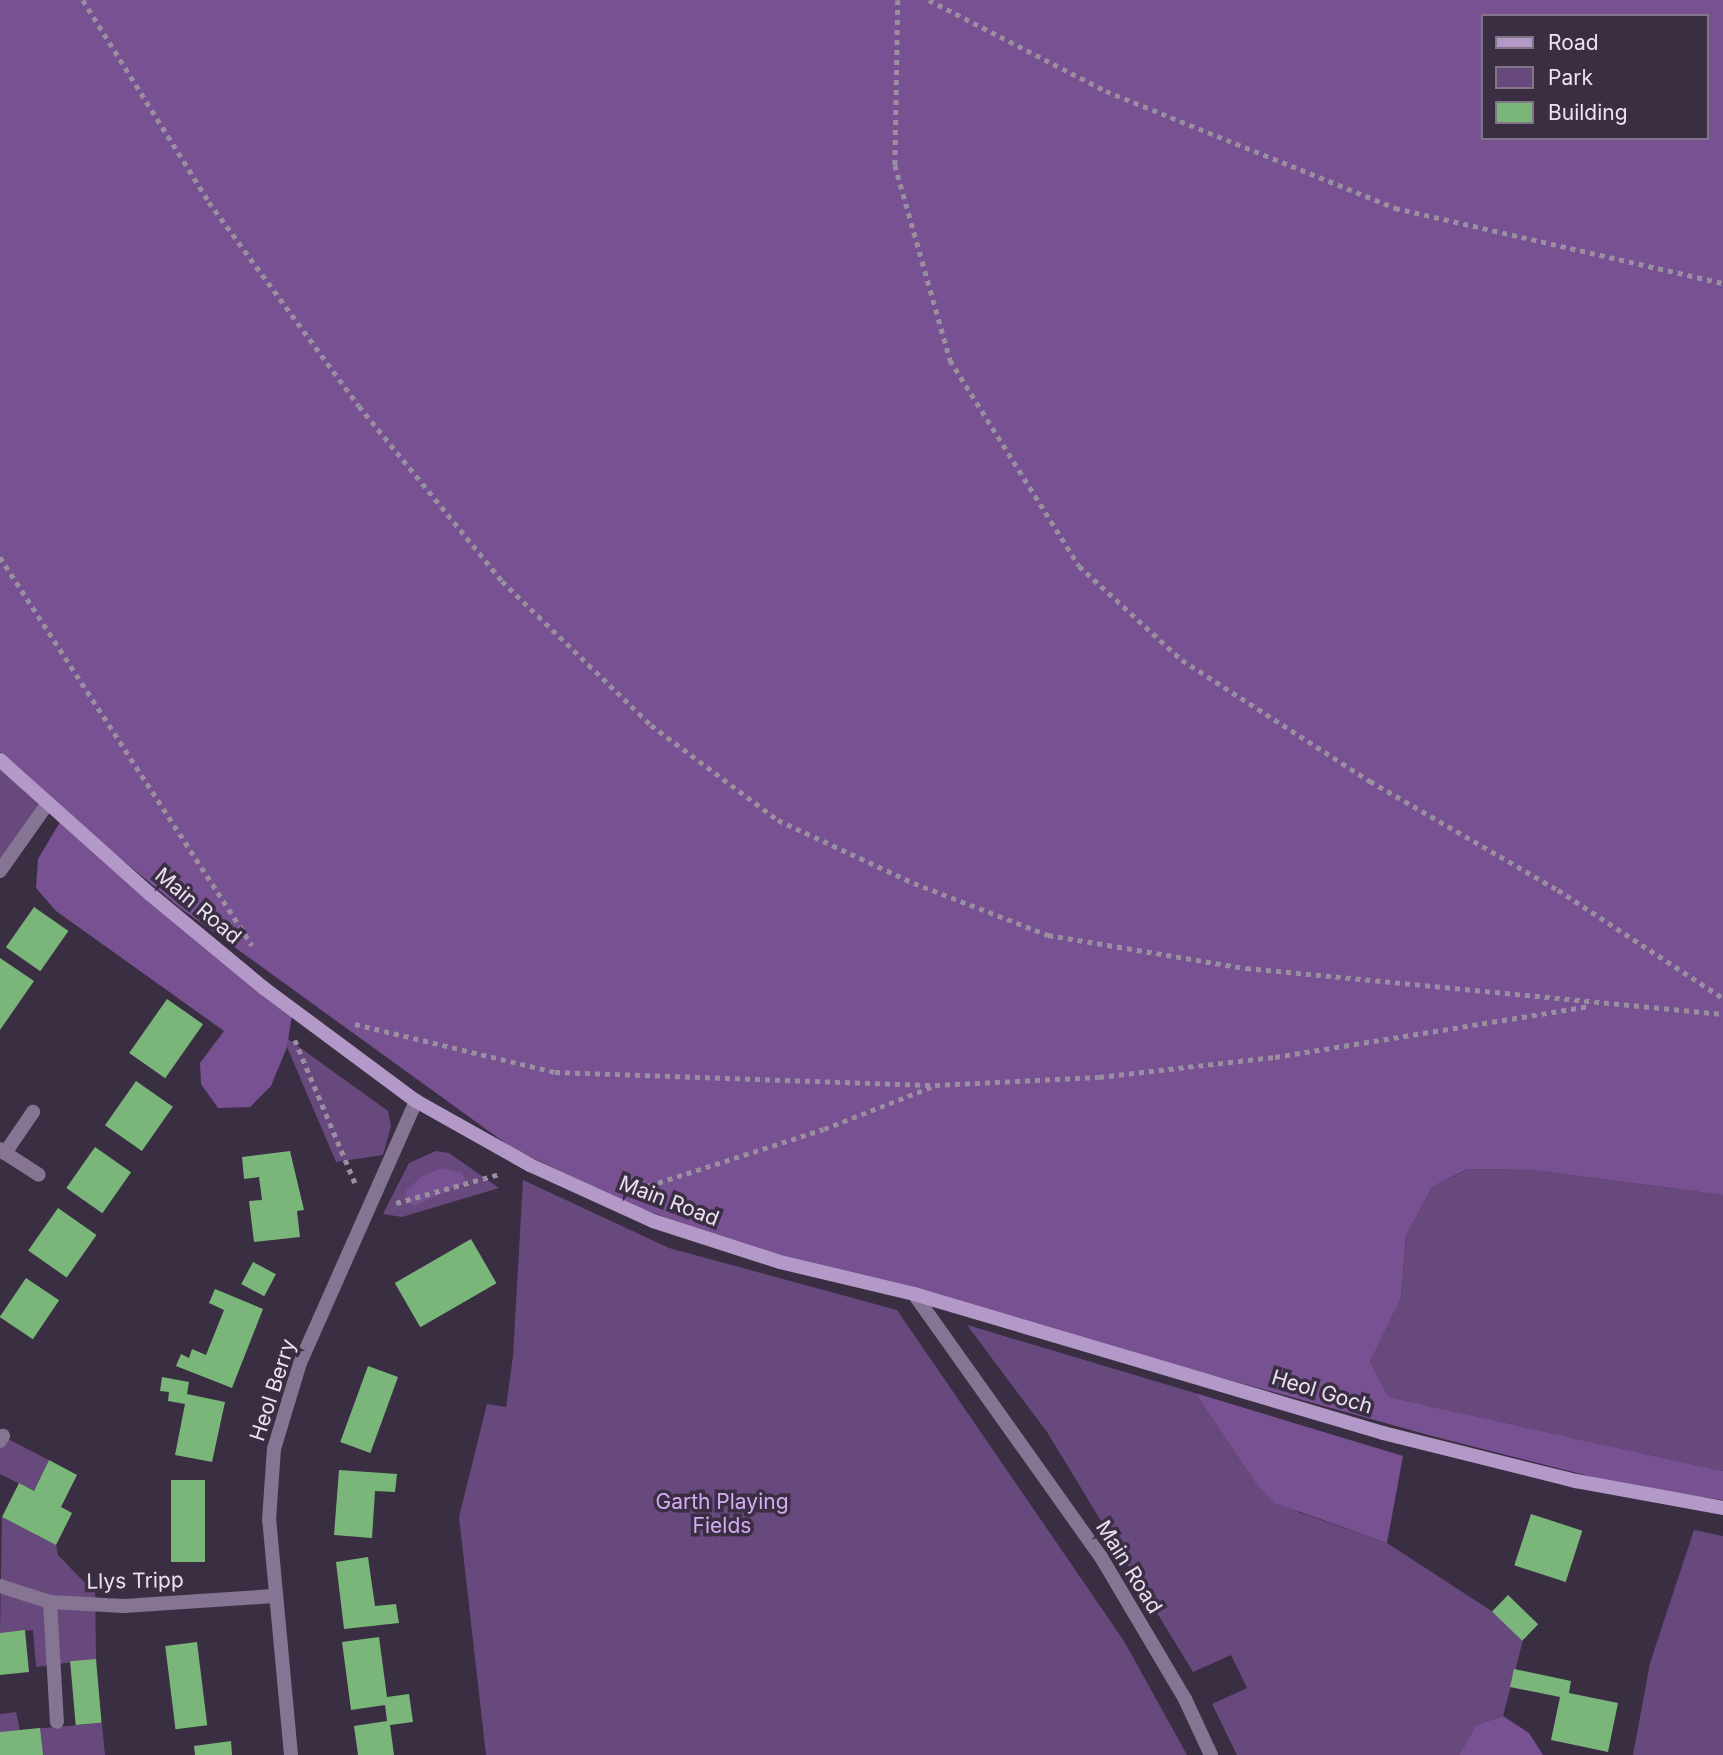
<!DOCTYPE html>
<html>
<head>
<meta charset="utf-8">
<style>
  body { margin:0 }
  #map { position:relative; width:1723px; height:1755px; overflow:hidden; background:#3a2e43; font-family:Inter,sans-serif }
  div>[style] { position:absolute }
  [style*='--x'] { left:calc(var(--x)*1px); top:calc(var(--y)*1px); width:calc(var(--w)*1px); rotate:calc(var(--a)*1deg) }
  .green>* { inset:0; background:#68497e }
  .forest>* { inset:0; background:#775191 }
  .building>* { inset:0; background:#7ab679; transform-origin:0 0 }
  .path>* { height:4.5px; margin-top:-2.25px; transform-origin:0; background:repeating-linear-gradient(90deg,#998fa0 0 5px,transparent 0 10px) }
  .lane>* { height:14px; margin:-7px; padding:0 7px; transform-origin:7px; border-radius:7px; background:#857592 }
  .street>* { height:14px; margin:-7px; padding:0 7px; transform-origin:7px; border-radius:7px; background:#857592 }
  .secondary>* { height:14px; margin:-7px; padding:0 7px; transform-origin:7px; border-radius:7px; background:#b399c7 }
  span { translate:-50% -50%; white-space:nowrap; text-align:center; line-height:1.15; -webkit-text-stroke:7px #3a2e43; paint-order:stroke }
  .street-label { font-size:21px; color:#eae2f0 }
  .park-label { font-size:21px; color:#d5abf4 }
  .legend { position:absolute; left:1481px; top:14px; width:228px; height:126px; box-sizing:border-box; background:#3a2e43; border:2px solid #807688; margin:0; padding:9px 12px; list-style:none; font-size:21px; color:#eae2f0 }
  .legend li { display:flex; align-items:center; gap:14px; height:35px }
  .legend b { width:35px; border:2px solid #807688 }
</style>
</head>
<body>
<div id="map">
  <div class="green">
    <div style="clip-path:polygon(0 760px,48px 803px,0 871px)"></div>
    <div style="clip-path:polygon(288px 1039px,388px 1111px,391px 1126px,383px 1155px,336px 1162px,287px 1047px)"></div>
    <div style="clip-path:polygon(436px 1151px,449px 1153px,499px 1188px,402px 1217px,383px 1214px,409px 1163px)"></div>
    <div style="clip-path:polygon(1469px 1169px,1533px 1170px,1723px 1195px,1723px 1471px,1389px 1397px,1370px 1362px,1401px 1298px,1406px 1236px,1432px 1187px)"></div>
    <div style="clip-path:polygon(523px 1180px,669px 1248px,897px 1310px,1124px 1641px,1187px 1755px,486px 1755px,459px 1517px,487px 1404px,506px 1407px,513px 1356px)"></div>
    <div style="clip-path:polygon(967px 1325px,1195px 1393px,1254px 1481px,1298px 1512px,1387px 1543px,1493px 1612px,1523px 1640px,1503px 1716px,1476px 1725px,1459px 1755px,1237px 1755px,1212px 1704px,1247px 1688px,1231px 1655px,1193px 1672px,1047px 1432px)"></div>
    <div style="clip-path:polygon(0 1435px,49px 1460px,34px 1491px,0 1474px)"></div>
    <div style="clip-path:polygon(2px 1517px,56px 1545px,58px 1555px,86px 1584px,95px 1583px,96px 1659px,36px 1667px,33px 1630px,0 1633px)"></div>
    <div style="clip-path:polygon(1694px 1530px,1723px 1536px,1723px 1755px,1633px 1755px,1650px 1663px)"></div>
    <div style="clip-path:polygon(16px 1712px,20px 1730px,102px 1723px,105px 1755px,0 1755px,0 1714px)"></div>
  </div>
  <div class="forest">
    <div style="clip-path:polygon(evenodd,0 0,1723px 0,1723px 1195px,1533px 1170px,1468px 1169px,1432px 1187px,1406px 1236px,1401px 1298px,1370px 1362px,1389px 1397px,1723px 1471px,1723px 1500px,1628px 1486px,1432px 1436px,725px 1240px,622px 1201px,512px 1148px,179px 907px,31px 784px,0 752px,0 0,1483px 16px,1707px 16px,1707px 138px,1483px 138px,1483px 16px)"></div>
    <div style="clip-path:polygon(63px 817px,293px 1009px,287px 1047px,271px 1086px,250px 1107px,218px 1108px,201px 1084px,200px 1063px,224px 1031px,56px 911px,36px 888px,38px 859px)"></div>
    <div style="clip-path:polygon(443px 1168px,462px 1173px,466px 1182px,415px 1206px,407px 1202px,406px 1191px,422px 1176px)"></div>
    <div style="clip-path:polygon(1195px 1393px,1403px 1456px,1387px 1543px,1275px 1503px,1254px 1481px)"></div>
    <div style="clip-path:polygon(1503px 1716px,1529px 1733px,1543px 1755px,1459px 1755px,1476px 1725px)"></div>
  </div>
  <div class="building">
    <div style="left:34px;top:907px;width:42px;height:49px;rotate:35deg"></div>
    <div style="clip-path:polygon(0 958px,34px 981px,0 1030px)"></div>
    <div style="left:167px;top:999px;width:44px;height:66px;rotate:35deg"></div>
    <div style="left:136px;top:1081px;width:45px;height:54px;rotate:35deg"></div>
    <div style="left:95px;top:1147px;width:44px;height:50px;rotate:35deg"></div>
    <div style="clip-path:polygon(290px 1151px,304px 1210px,297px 1211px,300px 1237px,254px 1242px,249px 1201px,262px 1200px,259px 1177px,244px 1179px,242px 1157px)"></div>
    <div style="left:58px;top:1208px;width:47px;height:52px;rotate:35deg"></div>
    <div style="left:471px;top:1239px;width:51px;height:88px;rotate:60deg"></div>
    <div style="left:253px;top:1262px;width:26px;height:25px;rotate:28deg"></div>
    <div style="left:26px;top:1278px;width:40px;height:47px;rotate:34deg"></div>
    <div style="clip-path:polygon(215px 1289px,263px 1309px,232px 1388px,176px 1366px,181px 1354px,189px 1358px,192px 1349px,206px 1355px,224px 1310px,209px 1303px)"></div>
    <div style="left:368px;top:1366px;width:32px;height:81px;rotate:20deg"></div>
    <div style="clip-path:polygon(162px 1377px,189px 1382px,187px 1394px,225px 1402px,212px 1462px,175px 1455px,185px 1404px,168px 1401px,169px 1392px,160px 1391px)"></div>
    <div style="clip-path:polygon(49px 1460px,77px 1475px,61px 1507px,72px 1513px,56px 1545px,2px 1517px,19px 1483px,34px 1491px)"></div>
    <div style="clip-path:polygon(339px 1470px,397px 1474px,395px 1492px,375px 1491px,372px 1538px,334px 1535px)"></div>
    <div style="left:171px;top:1480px;width:34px;height:82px"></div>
    <div style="left:1531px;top:1514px;width:54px;height:54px;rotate:18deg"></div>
    <div style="clip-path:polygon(368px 1557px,375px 1606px,396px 1604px,399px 1623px,344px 1629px,336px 1562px)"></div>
    <div style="left:1508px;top:1595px;width:42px;height:23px;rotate:44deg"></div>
    <div style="clip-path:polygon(25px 1630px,29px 1672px,0 1675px,0 1633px)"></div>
    <div style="clip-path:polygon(379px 1637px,387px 1697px,409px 1694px,413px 1722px,390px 1725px,394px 1755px,358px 1755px,354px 1726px,387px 1721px,385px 1705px,351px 1710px,342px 1642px)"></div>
    <div style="left:197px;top:1642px;width:84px;height:32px;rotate:83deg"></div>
    <div style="left:96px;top:1659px;width:64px;height:26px;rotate:85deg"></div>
    <div style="clip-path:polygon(1514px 1669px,1571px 1681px,1569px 1693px,1618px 1703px,1608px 1752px,1551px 1740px,1560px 1697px,1510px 1687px)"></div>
    <div style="clip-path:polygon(40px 1728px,43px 1755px,0 1755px,0 1732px)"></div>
    <div style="clip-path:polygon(231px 1741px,232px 1755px,195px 1755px,194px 1746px)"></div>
  </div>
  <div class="path">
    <div style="--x:83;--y:0;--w:238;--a:58"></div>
    <div style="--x:209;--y:202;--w:253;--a:53.7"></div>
    <div style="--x:359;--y:406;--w:226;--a:50.7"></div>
    <div style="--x:502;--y:581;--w:207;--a:44"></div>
    <div style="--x:651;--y:725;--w:159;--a:36.8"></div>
    <div style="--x:778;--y:820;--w:150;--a:24.9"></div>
    <div style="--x:914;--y:883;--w:144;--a:21.2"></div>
    <div style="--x:1048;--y:935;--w:201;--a:9.5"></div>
    <div style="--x:1246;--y:968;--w:479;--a:5.5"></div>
    <div style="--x:898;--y:0;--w:165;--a:91"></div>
    <div style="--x:895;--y:165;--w:203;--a:74.2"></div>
    <div style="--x:950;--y:360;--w:243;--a:57.9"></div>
    <div style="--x:1079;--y:566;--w:139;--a:42.4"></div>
    <div style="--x:1182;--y:660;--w:224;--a:32.8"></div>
    <div style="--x:1370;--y:781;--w:217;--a:30.1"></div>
    <div style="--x:1558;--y:890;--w:197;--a:33.2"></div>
    <div style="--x:929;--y:0;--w:199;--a:27.2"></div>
    <div style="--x:1106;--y:91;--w:312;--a:22"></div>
    <div style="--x:1395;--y:208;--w:336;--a:12.9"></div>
    <div style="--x:0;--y:557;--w:463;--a:57"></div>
    <div style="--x:355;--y:1024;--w:206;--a:13.5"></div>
    <div style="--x:555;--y:1072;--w:380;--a:2"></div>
    <div style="--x:935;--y:1085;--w:164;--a:-2.8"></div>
    <div style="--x:1099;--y:1077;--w:177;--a:-6.5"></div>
    <div style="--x:1275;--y:1057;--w:320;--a:-9.2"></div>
    <div style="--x:295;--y:1040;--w:155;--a:67.2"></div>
    <div style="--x:639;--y:1189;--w:194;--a:-18"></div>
    <div style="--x:824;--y:1129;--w:115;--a:-21.4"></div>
    <div style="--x:396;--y:1203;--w:107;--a:-15.7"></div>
  </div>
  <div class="lane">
    <div style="--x:0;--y:1441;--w:6;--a:-59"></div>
    <div style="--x:50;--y:1602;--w:120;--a:86.7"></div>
  </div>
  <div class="street">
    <div style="--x:0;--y:871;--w:83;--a:-54.8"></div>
    <div style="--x:0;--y:1149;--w:6;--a:39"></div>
    <div style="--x:5;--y:1153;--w:50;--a:-55.7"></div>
    <div style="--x:5;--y:1153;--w:40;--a:32.9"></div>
    <div style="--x:914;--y:1294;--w:323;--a:54.6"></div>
    <div style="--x:1101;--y:1557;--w:165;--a:59.4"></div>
    <div style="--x:1185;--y:1699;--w:62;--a:65.1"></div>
    <div style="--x:0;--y:1586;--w:52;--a:17.7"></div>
    <div style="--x:50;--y:1602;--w:74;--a:3.1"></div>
    <div style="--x:124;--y:1606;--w:150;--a:-3.8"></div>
    <div style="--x:291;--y:1755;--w:236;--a:-95.3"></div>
    <div style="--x:269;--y:1520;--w:71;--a:-86"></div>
    <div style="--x:274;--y:1449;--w:90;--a:-73.2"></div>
    <div style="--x:300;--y:1363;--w:287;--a:-66.1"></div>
  </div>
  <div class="secondary">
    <div style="--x:0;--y:760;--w:201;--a:41.8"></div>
    <div style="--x:150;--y:894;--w:149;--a:39.6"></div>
    <div style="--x:265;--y:989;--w:188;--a:36.6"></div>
    <div style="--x:416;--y:1101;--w:131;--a:29.3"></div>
    <div style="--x:530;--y:1165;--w:135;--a:24.5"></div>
    <div style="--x:653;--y:1221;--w:133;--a:17.9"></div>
    <div style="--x:780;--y:1262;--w:138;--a:13.4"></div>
    <div style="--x:914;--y:1294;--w:489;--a:16.5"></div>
    <div style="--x:1383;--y:1433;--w:199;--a:14"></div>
    <div style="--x:1576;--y:1481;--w:149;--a:10.4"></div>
  </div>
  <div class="street-label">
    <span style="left:198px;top:906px;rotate:40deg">Main Road</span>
    <span style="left:669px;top:1201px;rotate:21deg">Main Road</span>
    <span style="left:273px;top:1390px;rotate:-72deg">Heol Berry</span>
    <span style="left:1322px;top:1392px;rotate:17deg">Heol Goch</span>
    <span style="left:1129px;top:1567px;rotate:58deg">Main Road</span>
    <span style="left:135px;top:1581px;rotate:-1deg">Llys Tripp</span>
  </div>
  <div class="park-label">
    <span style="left:722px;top:1514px">Garth Playing<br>Fields</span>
  </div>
  <ul class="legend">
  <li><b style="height:9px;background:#b399c7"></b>Road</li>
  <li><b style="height:19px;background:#68497e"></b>Park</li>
  <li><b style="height:19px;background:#7ab679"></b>Building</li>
  </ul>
</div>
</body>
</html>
